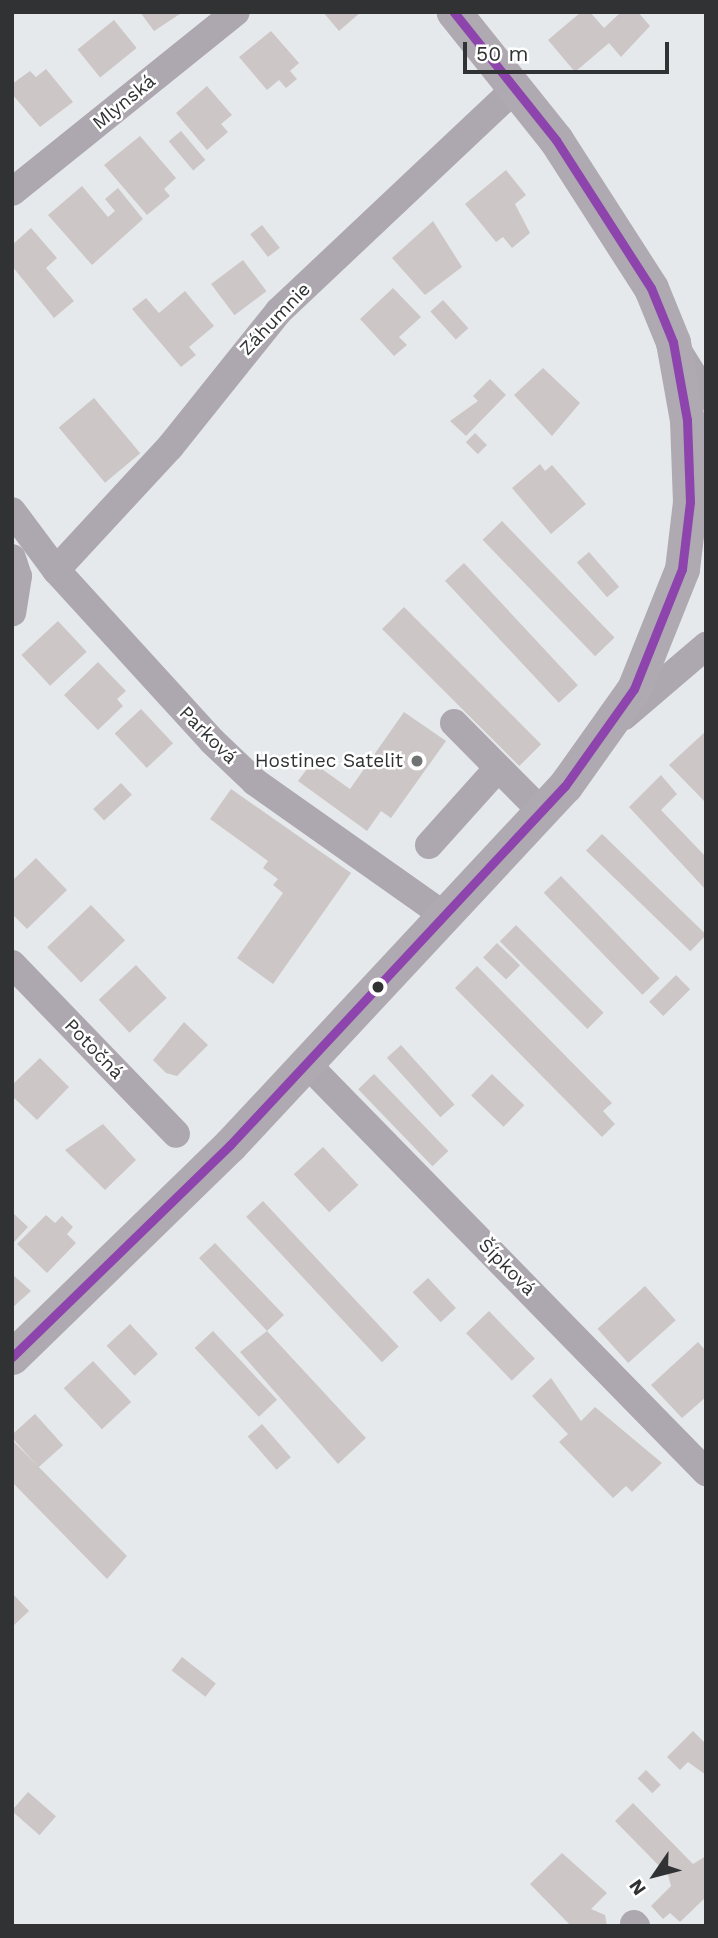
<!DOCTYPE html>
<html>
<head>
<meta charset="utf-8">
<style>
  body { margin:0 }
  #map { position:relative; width:718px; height:1938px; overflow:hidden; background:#e6e9eb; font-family:"Work Sans",sans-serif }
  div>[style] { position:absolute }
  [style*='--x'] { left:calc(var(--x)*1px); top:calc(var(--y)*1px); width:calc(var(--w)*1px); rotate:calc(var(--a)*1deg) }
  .building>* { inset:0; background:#cdc6c6; transform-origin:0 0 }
  .minor>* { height:28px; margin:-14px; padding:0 14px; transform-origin:14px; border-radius:14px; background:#ada7af }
  .major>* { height:35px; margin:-17.5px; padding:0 17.5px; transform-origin:17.5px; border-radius:17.5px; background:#afa9b1 }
  .bus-1>* { height:9px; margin:-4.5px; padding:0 4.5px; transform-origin:4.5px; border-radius:4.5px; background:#8e44ad }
  .dots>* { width:19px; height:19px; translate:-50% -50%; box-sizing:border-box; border:4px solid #fff; border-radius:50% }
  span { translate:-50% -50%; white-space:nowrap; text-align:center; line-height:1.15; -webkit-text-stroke:5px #fff; paint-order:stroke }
  .street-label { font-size:19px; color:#313233 }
  .poi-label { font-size:19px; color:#313233 }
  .right { translate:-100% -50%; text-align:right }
  .frame { position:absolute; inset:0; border:14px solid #313233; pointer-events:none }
  .north { position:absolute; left:620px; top:1840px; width:70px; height:70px; -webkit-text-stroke:5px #fff; paint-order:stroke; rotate:235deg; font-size:19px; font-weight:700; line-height:28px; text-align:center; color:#313233 }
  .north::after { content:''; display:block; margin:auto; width:24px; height:32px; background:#313233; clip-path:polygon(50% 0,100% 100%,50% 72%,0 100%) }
  .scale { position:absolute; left:463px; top:42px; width:206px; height:32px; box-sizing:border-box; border:4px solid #313233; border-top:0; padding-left:9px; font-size:21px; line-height:24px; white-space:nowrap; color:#313233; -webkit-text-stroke:5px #fff; paint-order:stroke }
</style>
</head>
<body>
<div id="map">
  <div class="building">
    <div style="clip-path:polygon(140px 12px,183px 12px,154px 31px)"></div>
    <div style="clip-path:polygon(323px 12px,361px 12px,339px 31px)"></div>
    <div style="clip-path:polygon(581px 12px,590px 12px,604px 28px,621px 12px,638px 12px,650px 26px,621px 57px,609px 43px,575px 72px,548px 40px)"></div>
    <div style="left:114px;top:20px;width:36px;height:47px;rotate:51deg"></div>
    <div style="clip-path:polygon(271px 31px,299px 63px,290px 71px,297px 79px,286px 88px,279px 80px,267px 90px,239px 57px)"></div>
    <div style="clip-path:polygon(46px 69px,73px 102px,40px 127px,12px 94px,12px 84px,30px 71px,36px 77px)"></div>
    <div style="clip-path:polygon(207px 86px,232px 115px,221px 124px,228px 132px,207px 150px,176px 113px)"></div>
    <div style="left:181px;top:131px;width:38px;height:16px;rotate:50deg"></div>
    <div style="clip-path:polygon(140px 136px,176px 178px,164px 189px,170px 196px,147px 215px,104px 165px)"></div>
    <div style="clip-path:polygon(506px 170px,526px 195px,515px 204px,530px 233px,512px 248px,503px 237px,496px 242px,465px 204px)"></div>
    <div style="clip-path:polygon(82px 186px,108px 217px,115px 211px,105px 199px,118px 188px,143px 219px,92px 265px,48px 215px)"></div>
    <div style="clip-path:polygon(433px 221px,462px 267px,425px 295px,392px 258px)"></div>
    <div style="left:262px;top:225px;width:29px;height:15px;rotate:52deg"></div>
    <div style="clip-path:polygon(31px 228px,57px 258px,46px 268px,74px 301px,54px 318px,12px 266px,12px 245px)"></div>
    <div style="left:243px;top:260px;width:39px;height:40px;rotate:53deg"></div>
    <div style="clip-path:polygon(393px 288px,421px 317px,399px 337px,407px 345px,394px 356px,360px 319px)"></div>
    <div style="clip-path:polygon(185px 291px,214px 326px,189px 347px,196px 355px,181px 367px,132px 309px,146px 298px,159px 313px)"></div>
    <div style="left:443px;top:300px;width:38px;height:17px;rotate:48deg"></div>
    <div style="clip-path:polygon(543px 368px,580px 403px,552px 436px,514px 395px)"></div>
    <div style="clip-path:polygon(490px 379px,506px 395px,466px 436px,450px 421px,478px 401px,473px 396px)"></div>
    <div style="left:94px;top:398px;width:72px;height:46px;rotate:50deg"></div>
    <div style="left:475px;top:433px;width:17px;height:13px;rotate:45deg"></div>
    <div style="clip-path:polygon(540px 464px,545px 471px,552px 465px,586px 504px,551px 534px,512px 488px)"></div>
    <div style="left:502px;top:521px;width:162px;height:27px;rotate:46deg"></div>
    <div style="left:589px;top:552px;width:46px;height:16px;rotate:49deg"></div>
    <div style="left:464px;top:563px;width:167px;height:26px;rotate:47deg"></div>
    <div style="left:404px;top:607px;width:194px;height:31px;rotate:45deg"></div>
    <div style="left:58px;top:621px;width:42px;height:50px;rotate:47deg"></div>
    <div style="clip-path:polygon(98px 662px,126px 691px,117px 699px,123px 706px,98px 730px,64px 695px)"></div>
    <div style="left:141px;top:709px;width:47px;height:36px;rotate:47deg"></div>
    <div style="clip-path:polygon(404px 712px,446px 741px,391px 818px,381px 811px,367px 831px,298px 781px,312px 762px,350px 789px)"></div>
    <div style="clip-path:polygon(706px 731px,706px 803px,669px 765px)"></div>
    <div style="clip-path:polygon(661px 775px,677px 794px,661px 810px,706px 857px,706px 890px,629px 807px)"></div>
    <div style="left:121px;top:783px;width:16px;height:38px;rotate:47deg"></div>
    <div style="clip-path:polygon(231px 789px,351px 873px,273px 984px,237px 958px,283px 893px,273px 885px,278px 879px,263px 868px,268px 861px,210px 819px)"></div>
    <div style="left:602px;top:834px;width:145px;height:23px;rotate:44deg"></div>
    <div style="clip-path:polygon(36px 858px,67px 890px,27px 929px,12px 914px,12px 881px)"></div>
    <div style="left:561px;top:876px;width:142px;height:24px;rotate:46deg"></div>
    <div style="left:91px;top:905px;width:49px;height:61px;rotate:46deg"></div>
    <div style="left:516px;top:925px;width:124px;height:23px;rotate:45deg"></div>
    <div style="left:497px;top:943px;width:32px;height:20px;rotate:44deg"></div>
    <div style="left:136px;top:965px;width:45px;height:51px;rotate:47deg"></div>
    <div style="clip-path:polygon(477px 966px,612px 1103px,603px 1111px,615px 1124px,602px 1137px,455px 988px)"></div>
    <div style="left:676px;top:975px;width:20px;height:38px;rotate:45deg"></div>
    <div style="clip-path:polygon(184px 1022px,208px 1045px,177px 1076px,166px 1073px,153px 1060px)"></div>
    <div style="left:401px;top:1045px;width:80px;height:19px;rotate:48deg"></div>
    <div style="clip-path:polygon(40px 1058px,69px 1087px,37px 1120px,12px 1096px,12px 1085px)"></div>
    <div style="left:374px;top:1074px;width:107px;height:22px;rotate:46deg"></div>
    <div style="left:492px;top:1074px;width:45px;height:30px;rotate:44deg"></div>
    <div style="clip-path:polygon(103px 1124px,136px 1160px,105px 1190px,65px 1150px)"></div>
    <div style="left:323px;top:1147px;width:52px;height:40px;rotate:47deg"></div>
    <div style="left:263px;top:1201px;width:199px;height:23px;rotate:47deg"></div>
    <div style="clip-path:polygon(12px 1212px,28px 1227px,14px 1242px,12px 1240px)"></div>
    <div style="clip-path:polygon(46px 1215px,55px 1223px,62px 1216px,73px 1227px,67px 1234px,76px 1243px,47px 1273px,17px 1244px)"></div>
    <div style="clip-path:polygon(215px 1243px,284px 1315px,267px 1331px,366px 1438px,338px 1464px,240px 1352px,267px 1331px,199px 1258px)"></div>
    <div style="clip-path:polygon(12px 1274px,31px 1291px,12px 1308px)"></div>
    <div style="left:428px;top:1278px;width:41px;height:21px;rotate:47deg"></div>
    <div style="left:645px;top:1286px;width:46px;height:64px;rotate:48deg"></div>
    <div style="left:489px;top:1311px;width:66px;height:32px;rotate:46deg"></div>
    <div style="left:130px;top:1324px;width:41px;height:32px;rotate:47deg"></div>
    <div style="left:213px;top:1331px;width:94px;height:25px;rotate:47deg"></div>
    <div style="clip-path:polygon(698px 1342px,706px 1351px,706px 1397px,682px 1418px,651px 1385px)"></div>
    <div style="left:93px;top:1361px;width:56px;height:40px;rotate:47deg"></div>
    <div style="clip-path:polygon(551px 1378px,581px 1421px,595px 1407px,662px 1463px,632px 1492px,626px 1486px,613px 1498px,559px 1442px,568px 1434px,532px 1396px)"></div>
    <div style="left:35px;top:1414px;width:42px;height:33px;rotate:48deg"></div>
    <div style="left:262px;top:1424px;width:44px;height:19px;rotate:49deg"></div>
    <div style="clip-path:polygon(12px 1440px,127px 1556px,107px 1579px,12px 1482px)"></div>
    <div style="clip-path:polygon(12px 1593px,29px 1611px,12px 1627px)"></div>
    <div style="left:182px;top:1657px;width:43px;height:17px;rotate:38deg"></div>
    <div style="clip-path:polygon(693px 1731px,706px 1744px,706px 1775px,688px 1762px,680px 1770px,667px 1757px)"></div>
    <div style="left:646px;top:1770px;width:21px;height:12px;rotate:45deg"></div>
    <div style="left:28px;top:1792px;width:37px;height:25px;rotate:41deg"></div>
    <div style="clip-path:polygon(633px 1803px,693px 1864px,706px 1856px,706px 1897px,680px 1922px,670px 1913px,663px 1919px,651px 1906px,671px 1886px,668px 1875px,615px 1821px)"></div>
    <div style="clip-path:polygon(562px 1853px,607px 1893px,591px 1909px,605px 1915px,607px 1926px,571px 1926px,530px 1884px)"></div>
  </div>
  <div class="minor">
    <div style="--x:12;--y:192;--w:287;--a:-38.8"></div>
    <div style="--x:678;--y:351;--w:53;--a:58.1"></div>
    <div style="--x:12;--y:511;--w:74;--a:53.3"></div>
    <div style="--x:56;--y:570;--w:231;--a:47.6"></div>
    <div style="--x:212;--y:741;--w:59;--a:43.6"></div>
    <div style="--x:255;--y:782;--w:232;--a:35.2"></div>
    <div style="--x:12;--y:558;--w:19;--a:72"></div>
    <div style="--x:18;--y:576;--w:37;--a:99"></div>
    <div style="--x:56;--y:570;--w:168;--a:-47.2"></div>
    <div style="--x:170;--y:447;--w:174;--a:-51.3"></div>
    <div style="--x:279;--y:311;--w:325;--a:-43.3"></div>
    <div style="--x:624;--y:716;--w:108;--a:-40.5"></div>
    <div style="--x:454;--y:723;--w:125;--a:45.3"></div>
    <div style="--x:429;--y:845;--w:103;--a:-48.1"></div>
    <div style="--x:12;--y:964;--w:236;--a:46"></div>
    <div style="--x:307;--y:1064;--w:571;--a:45.64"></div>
    <div style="--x:634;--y:1924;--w:3;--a:45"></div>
  </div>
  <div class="major">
    <div style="--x:12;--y:1357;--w:304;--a:-44.2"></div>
    <div style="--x:230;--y:1145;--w:491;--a:-47"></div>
    <div style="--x:565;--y:786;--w:119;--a:-54.6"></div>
    <div style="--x:634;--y:689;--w:129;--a:-68.2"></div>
    <div style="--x:682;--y:569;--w:67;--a:-83.2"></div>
    <div style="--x:690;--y:502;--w:82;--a:-92.1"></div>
    <div style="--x:687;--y:420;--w:79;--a:-100.2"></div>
    <div style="--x:673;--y:342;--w:58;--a:-112.2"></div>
    <div style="--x:651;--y:288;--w:176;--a:-122.7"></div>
    <div style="--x:556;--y:140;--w:164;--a:-128.6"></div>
  </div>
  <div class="bus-1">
    <div style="--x:12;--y:1357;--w:304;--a:-44.2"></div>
    <div style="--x:230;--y:1145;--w:491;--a:-47"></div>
    <div style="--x:565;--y:786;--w:119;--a:-54.6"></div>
    <div style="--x:634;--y:689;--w:129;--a:-68.2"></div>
    <div style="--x:682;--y:569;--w:67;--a:-83.2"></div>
    <div style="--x:690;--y:502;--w:82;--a:-92.1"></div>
    <div style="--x:687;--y:420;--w:79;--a:-100.2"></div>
    <div style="--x:673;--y:342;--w:58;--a:-112.2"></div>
    <div style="--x:651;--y:288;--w:176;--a:-122.7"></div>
    <div style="--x:556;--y:140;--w:164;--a:-128.6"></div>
  </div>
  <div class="dots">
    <div style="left:417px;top:761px;background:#707273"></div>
    <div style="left:378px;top:987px;background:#313233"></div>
  </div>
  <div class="street-label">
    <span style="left:124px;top:102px;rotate:-39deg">Mlynská</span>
    <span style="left:275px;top:319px;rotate:-46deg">Záhumnie</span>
    <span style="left:208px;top:735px;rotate:45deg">Parková</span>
    <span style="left:94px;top:1049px;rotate:46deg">Potočná</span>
    <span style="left:507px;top:1267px;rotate:45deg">Šípková</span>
  </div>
  <div class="poi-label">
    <span class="right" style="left:403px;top:761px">Hostinec Satelit</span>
  </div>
  <div class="frame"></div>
  <div class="north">N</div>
  <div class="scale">50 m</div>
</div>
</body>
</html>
